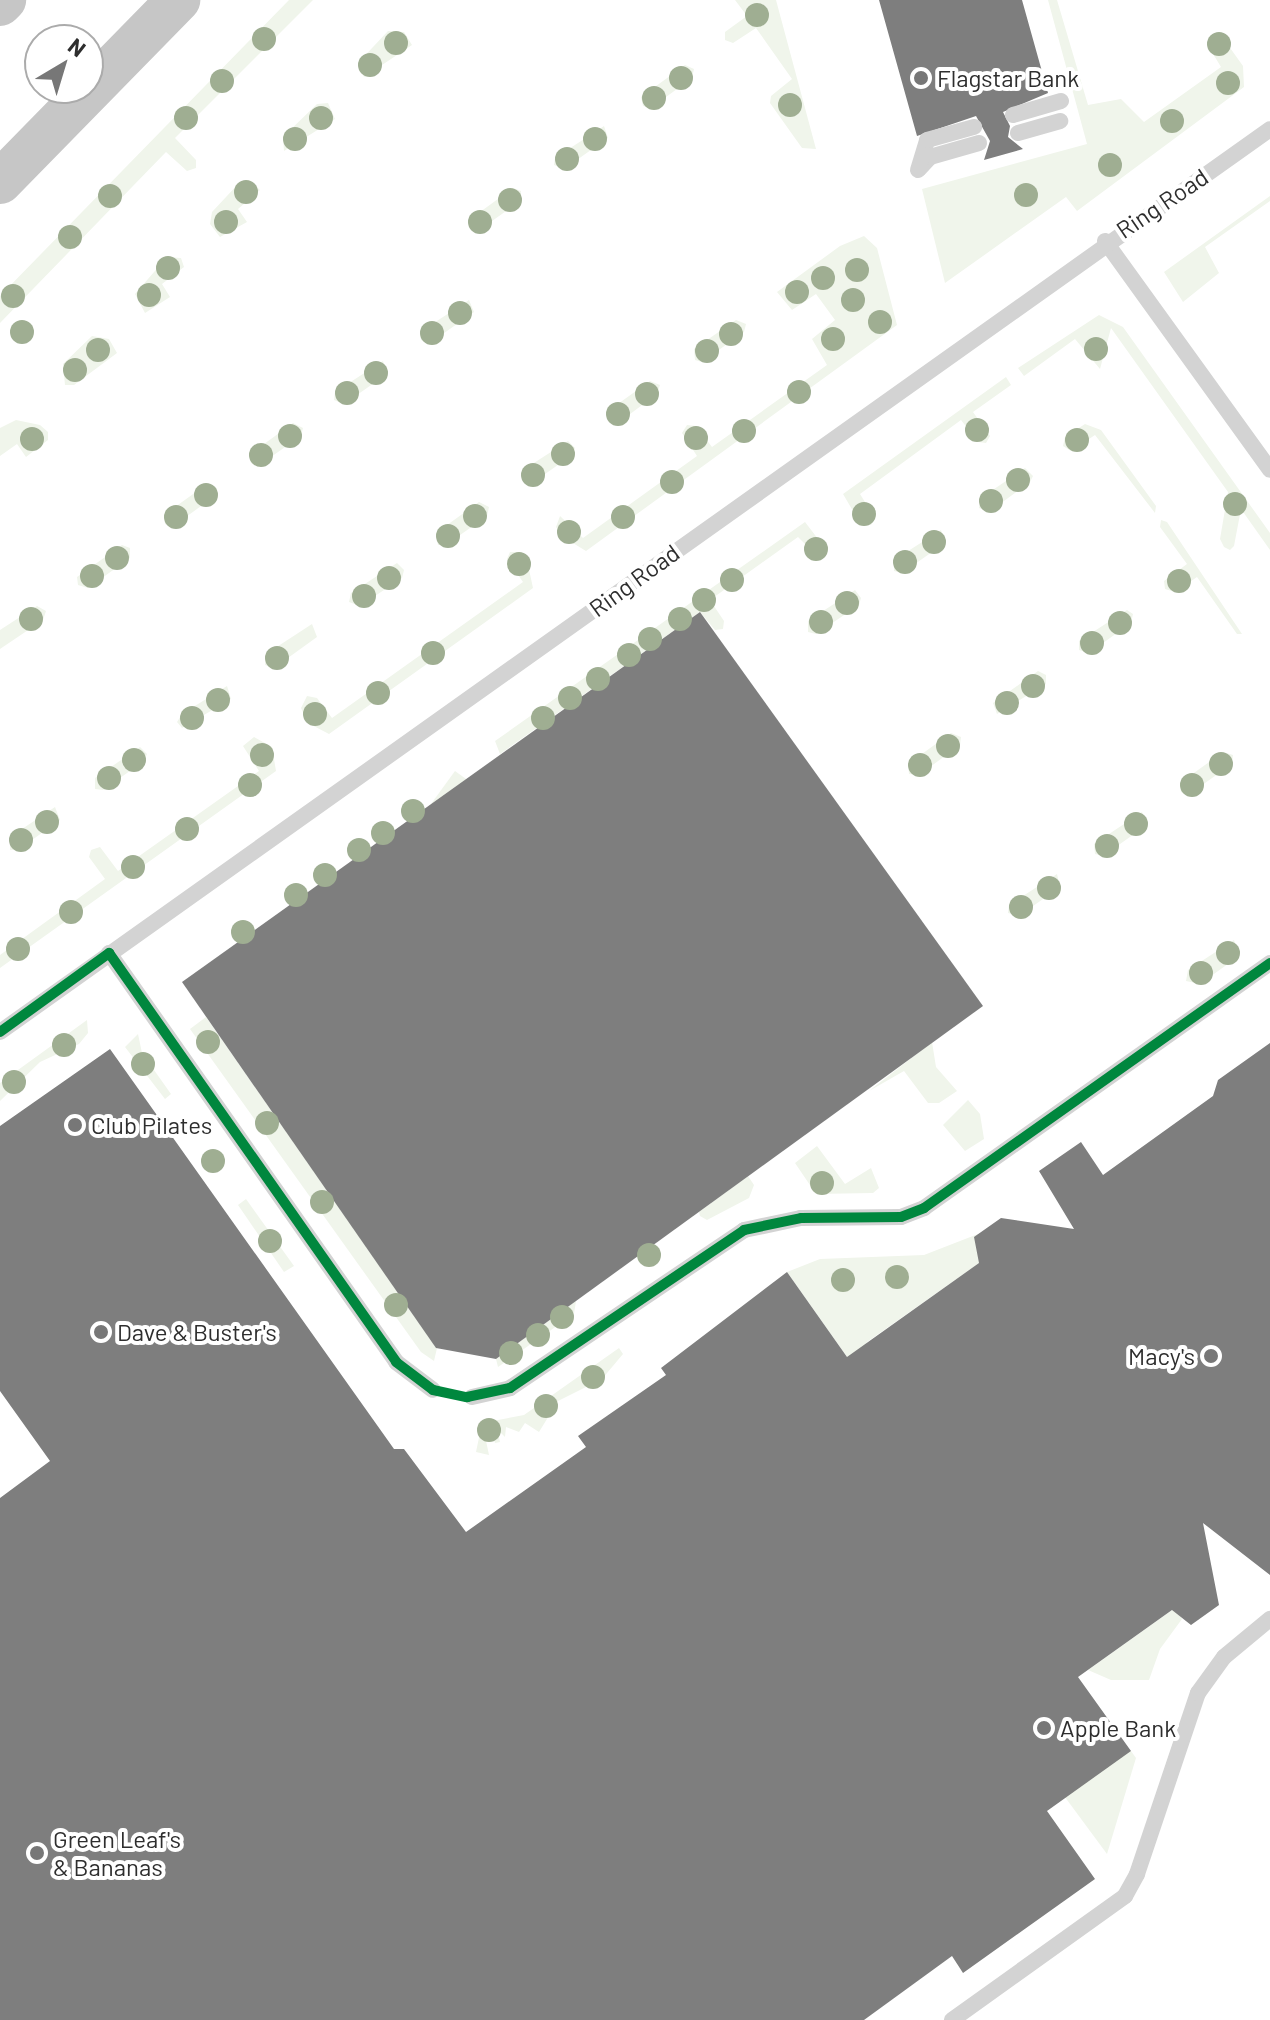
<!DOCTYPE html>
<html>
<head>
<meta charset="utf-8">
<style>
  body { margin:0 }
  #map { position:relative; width:1270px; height:2020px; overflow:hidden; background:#fff; font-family:Barlow,sans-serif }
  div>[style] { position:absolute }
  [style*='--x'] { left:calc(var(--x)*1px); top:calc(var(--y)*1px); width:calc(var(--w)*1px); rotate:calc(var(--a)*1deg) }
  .green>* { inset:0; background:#f0f5eb; transform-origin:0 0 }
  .building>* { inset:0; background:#7e7e7e }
  .lane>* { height:16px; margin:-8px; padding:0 8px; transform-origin:8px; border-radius:8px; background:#d3d3d3 }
  .primary>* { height:44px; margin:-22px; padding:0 22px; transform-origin:22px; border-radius:22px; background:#c6c6c6 }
  .cycleway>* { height:10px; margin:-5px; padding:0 5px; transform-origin:5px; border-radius:5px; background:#00873e }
  .trees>* { width:24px; height:24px; margin:-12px; border-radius:50%; background:#9fae92 }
  .dots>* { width:22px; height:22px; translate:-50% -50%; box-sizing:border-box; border:4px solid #fff; border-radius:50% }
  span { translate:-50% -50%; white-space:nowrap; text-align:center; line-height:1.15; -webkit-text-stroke:8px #fff; paint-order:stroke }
  .poi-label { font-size:24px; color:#2e2e2e }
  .left { translate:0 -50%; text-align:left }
  .right { translate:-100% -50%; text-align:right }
  .street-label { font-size:24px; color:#2e2e2e }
  .north { position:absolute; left:24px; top:24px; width:80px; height:80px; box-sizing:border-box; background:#fff; border:2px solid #ababab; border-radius:50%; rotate:38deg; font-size:22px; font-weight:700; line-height:32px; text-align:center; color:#2e2e2e }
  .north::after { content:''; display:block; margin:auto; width:28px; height:36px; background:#777; clip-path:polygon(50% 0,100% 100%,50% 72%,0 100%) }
</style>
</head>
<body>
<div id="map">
  <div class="green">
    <div style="clip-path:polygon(289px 0,313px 0,175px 138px,196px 160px,196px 168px,187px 171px,166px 152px,0 323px,0 296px)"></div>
    <div style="clip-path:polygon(735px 0,776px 0,816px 149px,802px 148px,770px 103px,771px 96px,792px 79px,756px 28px,733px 43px,725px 40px,725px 32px,747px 16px)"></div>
    <div style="clip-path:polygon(1048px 0,1057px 0,1088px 105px,1121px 99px,1144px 122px,1221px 67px,1207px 44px,1213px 34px,1223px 38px,1243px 66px,1244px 87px,1077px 211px,1066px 197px,945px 283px,922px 189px,1087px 144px)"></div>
    <div style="clip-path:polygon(388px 31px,404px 32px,412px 45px,364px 77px,358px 63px)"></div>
    <div style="clip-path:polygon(685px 65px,694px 69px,692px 78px,651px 108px,643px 106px,641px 97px)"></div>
    <div style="clip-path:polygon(328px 103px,335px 119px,284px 151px,283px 137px,317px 104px)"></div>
    <div style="clip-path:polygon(604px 126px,608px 138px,564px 169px,554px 165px,555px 158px)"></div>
    <div style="clip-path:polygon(249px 180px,260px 190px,238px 209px,247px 222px,220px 237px,210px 224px,212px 212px,240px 182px)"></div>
    <div style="clip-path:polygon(513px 188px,521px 191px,520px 201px,478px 231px,470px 228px,469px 220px)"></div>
    <div style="clip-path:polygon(1270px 196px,1270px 201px,1205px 247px,1219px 273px,1183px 302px,1164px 272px)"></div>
    <div style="clip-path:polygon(864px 236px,877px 248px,897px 325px,586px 551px,563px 537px,556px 527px,560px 516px,583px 538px,697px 456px,682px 433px,687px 425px,696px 426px,712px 447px,827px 365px,812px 339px,835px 320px,816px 294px,792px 310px,777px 292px,840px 246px)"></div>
    <div style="clip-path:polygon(167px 257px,181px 258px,184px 267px,162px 284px,170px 297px,145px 313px,135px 294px)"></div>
    <div style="clip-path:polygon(469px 300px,474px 312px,430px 343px,421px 340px,420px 332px)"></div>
    <div style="clip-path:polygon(1099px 315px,1123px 327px,1270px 533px,1270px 550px,1241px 509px,1234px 546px,1230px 550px,1224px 547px,1220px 539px,1228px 492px,1111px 328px,1100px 369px,1075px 339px,1024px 376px,1018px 368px)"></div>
    <div style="clip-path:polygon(736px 320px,746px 324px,744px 332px,702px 362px,695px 360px,694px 349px)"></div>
    <div style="clip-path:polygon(92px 336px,109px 339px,117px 353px,74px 385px,65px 385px,63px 364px)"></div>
    <div style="clip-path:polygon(383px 361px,387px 374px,344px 404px,334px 400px,335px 392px)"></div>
    <div style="clip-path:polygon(1006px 377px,1011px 385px,973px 412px,990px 436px,986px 443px,978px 442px,961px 420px,860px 494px,875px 518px,871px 525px,860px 523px,843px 494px)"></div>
    <div style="clip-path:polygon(650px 381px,660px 385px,657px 394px,618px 423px,609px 422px,608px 411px)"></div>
    <div style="clip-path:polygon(16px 420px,40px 425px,48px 432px,48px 440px,26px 457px,17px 444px,0 456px,0 428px)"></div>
    <div style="clip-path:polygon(293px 423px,303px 428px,301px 436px,258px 466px,251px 463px,249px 455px)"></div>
    <div style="clip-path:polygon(1085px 424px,1101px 430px,1156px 506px,1155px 513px,1095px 435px,1071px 451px,1063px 446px,1065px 437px)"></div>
    <div style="clip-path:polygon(568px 441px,575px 448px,572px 455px,531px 484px,524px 483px,523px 470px)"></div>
    <div style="clip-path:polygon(1025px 468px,1033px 476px,1030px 482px,989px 512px,979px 508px,981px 498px)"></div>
    <div style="clip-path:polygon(207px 484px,216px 487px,215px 496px,172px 527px,165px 524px,164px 515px)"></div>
    <div style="clip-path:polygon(479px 502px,489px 507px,487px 516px,446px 545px,438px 545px,436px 533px)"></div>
    <div style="clip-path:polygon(1161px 520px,1167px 522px,1242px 634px,1237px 634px,1197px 577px,1175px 592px,1165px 589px,1164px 581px,1187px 564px,1160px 527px)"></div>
    <div style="clip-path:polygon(805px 522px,825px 548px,821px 560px,798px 537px,710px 600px,724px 621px,723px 629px,715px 630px,700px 612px,500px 754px,495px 741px)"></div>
    <div style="clip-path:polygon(941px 530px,945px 543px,902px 573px,894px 571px,894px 560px)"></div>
    <div style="clip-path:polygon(122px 545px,130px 548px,130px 558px,88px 588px,78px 585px,77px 577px)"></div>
    <div style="clip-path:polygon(510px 552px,521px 552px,527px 560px,533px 588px,329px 734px,308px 723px,301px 708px,307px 696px,317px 698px,332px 718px,523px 582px,507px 559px)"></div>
    <div style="clip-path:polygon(397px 563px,404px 570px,402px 578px,360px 606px,349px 602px,351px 593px)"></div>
    <div style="clip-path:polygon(855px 590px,861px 598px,859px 605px,816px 634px,808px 632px,808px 621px)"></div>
    <div style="clip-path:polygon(37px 606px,46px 611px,43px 620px,0 649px,0 630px)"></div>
    <div style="clip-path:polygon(1127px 610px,1133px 614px,1131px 623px,1089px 653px,1079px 650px,1079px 641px)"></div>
    <div style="clip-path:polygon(312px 624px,317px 637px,274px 668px,265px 665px,266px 654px)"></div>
    <div style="clip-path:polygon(1038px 671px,1046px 675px,1046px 684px,997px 714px,993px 703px)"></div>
    <div style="clip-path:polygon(227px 686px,231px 699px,182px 728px,177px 722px,182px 714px)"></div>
    <div style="clip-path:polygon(951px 733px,961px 737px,960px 745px,919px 775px,909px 774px,908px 764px)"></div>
    <div style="clip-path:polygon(254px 737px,272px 747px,276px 771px,0 968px,0 955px,105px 879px,89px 857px,91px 850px,100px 847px,118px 871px,259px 771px,243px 746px)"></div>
    <div style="clip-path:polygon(140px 747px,147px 754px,144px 761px,103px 790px,95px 789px,95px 778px)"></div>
    <div style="clip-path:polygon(1223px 752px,1233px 755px,1232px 764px,1188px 795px,1181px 792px,1180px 783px)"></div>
    <div style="left:455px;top:771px;width:14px;height:302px;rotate:36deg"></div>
    <div style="clip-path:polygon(55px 807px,60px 820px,18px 850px,10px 850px,10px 837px)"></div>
    <div style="clip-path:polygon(1142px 812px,1147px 825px,1103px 856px,1095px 854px,1094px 844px)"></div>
    <div style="clip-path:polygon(1057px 874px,1060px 887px,1019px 916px,1008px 913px,1009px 905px)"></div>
    <div style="clip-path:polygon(1234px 940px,1239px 956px,1200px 984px,1186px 981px,1188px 970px)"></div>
    <div style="clip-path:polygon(206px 1017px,437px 1348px,434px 1361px,421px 1352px,190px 1029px)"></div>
    <div style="clip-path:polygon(87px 1020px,88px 1033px,79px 1044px,40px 1062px,0 1101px,0 1083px)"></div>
    <div style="clip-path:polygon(138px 1034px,142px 1053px,171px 1094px,165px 1099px,125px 1047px)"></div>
    <div style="clip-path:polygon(932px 1042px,936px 1067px,957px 1091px,939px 1103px,928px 1103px,904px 1071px,869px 1091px)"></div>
    <div style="clip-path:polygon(968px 1100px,980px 1114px,984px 1139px,965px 1151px,943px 1125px)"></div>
    <div style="clip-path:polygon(817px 1146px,845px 1184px,871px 1168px,879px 1188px,873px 1193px,816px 1194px,795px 1163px)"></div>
    <div style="clip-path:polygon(748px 1176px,754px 1185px,749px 1198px,707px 1220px,700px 1216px,699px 1212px)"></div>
    <div style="clip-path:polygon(246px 1199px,294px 1266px,284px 1272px,238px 1205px)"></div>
    <div style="clip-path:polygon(978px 1234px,985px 1259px,867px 1342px,857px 1371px,787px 1272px,820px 1259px,924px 1255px)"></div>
    <div style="clip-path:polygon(576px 1301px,574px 1314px,498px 1367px,496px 1359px)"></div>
    <div style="clip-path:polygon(619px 1348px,623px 1354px,602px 1379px,558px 1401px,539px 1432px,525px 1423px,519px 1432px,506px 1427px,505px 1437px,497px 1429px,500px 1442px,495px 1443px,492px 1434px,485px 1436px,489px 1455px,476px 1452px,482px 1423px,524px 1415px)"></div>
    <div style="clip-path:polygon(1175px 1608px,1182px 1619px,1160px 1649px,1149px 1680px,1111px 1680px,1088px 1670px)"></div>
    <div style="clip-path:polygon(1131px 1751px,1136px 1758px,1107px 1854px,1059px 1789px)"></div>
  </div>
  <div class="building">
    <div style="clip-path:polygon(879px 0,1022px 0,1048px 93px,1003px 112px,1010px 126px,1008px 137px,1023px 149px,984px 160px,990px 141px,976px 116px,917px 136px)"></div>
    <div style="clip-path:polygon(700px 612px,983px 1006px,496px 1359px,436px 1348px,182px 982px)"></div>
    <div style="clip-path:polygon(1270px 1043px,1270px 1575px,1203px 1523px,1219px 1605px,1191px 1625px,1172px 1610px,1078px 1677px,1131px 1751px,1047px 1811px,1095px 1879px,963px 1973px,952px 1956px,864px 2020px,0 2020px,0 1498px,50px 1461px,0 1391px,0 1126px,110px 1049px,394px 1449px,404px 1449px,466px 1532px,586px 1447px,578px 1436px,666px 1375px,661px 1368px,787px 1272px,847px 1357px,979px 1263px,974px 1237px,1001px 1218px,1074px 1229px,1039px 1171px,1081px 1142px,1103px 1175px,1213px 1096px,1218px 1080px)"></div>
  </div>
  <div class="lane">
    <div style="--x:1013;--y:115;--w:50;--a:-16.3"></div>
    <div style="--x:1018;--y:133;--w:44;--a:-15.9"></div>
    <div style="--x:919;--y:169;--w:16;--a:-47"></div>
    <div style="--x:930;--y:157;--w:51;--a:-15.9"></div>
    <div style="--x:918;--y:170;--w:31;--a:-73"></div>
    <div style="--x:927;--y:140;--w:49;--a:-15.5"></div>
    <div style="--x:1105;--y:241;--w:282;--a:54.2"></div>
    <div style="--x:109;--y:953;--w:500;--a:54.9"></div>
    <div style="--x:396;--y:1362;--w:46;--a:37.1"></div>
    <div style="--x:0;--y:1032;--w:1558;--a:-35.41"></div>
    <div style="--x:472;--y:1397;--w:39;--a:-13"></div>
    <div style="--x:510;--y:1388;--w:282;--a:-34"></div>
    <div style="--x:744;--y:1230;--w:58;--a:-11.9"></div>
    <div style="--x:801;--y:1218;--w:100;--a:-0.6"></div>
    <div style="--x:901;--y:1217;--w:25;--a:-21"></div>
    <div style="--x:924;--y:1208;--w:424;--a:-35.3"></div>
    <div style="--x:952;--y:2020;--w:213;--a:-35.6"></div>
    <div style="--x:1125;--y:1896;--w:25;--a:-61"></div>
    <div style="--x:1137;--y:1874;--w:191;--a:-71.4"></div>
    <div style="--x:1198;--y:1693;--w:44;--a:-54.2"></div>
    <div style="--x:1224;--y:1657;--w:60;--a:-39.6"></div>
  </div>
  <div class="primary">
    <div style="--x:0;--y:4;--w:6;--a:-45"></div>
    <div style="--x:0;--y:182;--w:255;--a:-45.6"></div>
  </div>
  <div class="cycleway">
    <div style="--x:0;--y:1032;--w:135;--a:-35.9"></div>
    <div style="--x:109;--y:953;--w:500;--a:54.9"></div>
    <div style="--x:396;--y:1362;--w:46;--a:37.1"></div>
    <div style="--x:433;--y:1390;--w:35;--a:12"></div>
    <div style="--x:467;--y:1397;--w:44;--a:-11.8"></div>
    <div style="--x:510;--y:1388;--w:282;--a:-34"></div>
    <div style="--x:744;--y:1230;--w:58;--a:-11.9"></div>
    <div style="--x:801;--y:1218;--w:100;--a:-0.6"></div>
    <div style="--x:901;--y:1217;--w:25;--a:-21"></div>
    <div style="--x:924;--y:1208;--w:424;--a:-35.3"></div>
  </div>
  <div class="trees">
    <div style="left:757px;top:15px"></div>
    <div style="left:264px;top:39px"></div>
    <div style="left:396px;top:43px"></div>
    <div style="left:1219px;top:44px"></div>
    <div style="left:370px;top:65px"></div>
    <div style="left:681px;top:78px"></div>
    <div style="left:222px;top:81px"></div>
    <div style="left:1228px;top:83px"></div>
    <div style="left:654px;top:98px"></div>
    <div style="left:790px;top:105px"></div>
    <div style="left:186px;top:118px"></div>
    <div style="left:321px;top:118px"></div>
    <div style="left:1172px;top:121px"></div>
    <div style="left:295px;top:139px"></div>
    <div style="left:595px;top:139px"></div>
    <div style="left:567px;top:159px"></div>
    <div style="left:1110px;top:165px"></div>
    <div style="left:246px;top:192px"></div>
    <div style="left:1026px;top:195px"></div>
    <div style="left:110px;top:196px"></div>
    <div style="left:510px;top:200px"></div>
    <div style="left:226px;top:222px"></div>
    <div style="left:480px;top:222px"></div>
    <div style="left:70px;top:237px"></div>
    <div style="left:168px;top:268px"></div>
    <div style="left:857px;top:270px"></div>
    <div style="left:823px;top:278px"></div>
    <div style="left:797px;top:292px"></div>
    <div style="left:149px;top:295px"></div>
    <div style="left:13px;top:296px"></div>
    <div style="left:853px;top:300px"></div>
    <div style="left:460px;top:313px"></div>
    <div style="left:880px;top:322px"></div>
    <div style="left:22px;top:332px"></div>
    <div style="left:432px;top:333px"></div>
    <div style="left:731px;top:334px"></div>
    <div style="left:833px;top:339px"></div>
    <div style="left:1096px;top:349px"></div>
    <div style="left:98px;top:350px"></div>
    <div style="left:707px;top:351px"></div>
    <div style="left:75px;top:370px"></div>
    <div style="left:376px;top:373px"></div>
    <div style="left:799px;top:392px"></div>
    <div style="left:347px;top:393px"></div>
    <div style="left:647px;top:394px"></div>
    <div style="left:618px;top:414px"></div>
    <div style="left:977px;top:430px"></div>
    <div style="left:744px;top:431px"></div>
    <div style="left:290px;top:436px"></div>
    <div style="left:696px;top:438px"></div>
    <div style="left:32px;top:439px"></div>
    <div style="left:1077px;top:440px"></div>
    <div style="left:563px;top:454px"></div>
    <div style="left:261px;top:455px"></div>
    <div style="left:533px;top:475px"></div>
    <div style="left:1018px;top:480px"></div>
    <div style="left:672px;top:482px"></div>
    <div style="left:206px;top:495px"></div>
    <div style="left:991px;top:501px"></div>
    <div style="left:1235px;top:504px"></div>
    <div style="left:864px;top:514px"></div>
    <div style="left:475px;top:516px"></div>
    <div style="left:176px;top:517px"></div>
    <div style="left:623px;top:517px"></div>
    <div style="left:569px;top:532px"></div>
    <div style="left:448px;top:536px"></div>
    <div style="left:934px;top:542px"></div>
    <div style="left:816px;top:549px"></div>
    <div style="left:117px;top:558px"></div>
    <div style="left:905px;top:562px"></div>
    <div style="left:519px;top:564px"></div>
    <div style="left:92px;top:576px"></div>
    <div style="left:389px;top:578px"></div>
    <div style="left:732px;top:580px"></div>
    <div style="left:1179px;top:581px"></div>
    <div style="left:364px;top:596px"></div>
    <div style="left:704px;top:600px"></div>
    <div style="left:847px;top:603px"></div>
    <div style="left:31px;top:619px"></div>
    <div style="left:680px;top:619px"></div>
    <div style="left:821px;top:622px"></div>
    <div style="left:1120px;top:623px"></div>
    <div style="left:650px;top:639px"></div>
    <div style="left:1092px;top:643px"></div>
    <div style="left:433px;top:653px"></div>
    <div style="left:629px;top:655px"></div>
    <div style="left:277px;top:658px"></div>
    <div style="left:598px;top:679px"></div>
    <div style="left:1033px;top:686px"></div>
    <div style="left:378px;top:693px"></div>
    <div style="left:570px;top:698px"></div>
    <div style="left:218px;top:700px"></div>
    <div style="left:1007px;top:703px"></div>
    <div style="left:315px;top:714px"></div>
    <div style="left:192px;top:718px"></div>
    <div style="left:543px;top:718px"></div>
    <div style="left:948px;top:746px"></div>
    <div style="left:262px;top:755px"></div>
    <div style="left:134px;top:760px"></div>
    <div style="left:1221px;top:764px"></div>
    <div style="left:920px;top:765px"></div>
    <div style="left:109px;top:778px"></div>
    <div style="left:250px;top:785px"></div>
    <div style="left:1192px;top:785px"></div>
    <div style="left:413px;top:811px"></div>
    <div style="left:47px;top:822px"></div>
    <div style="left:1136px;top:824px"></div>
    <div style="left:187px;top:829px"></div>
    <div style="left:383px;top:833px"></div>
    <div style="left:21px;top:840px"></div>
    <div style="left:1107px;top:846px"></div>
    <div style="left:359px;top:850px"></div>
    <div style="left:133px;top:867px"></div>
    <div style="left:325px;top:875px"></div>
    <div style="left:1049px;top:888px"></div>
    <div style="left:296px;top:895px"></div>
    <div style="left:1021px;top:907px"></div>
    <div style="left:71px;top:912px"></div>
    <div style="left:243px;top:932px"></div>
    <div style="left:18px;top:949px"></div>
    <div style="left:1228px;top:953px"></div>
    <div style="left:1201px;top:973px"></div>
    <div style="left:208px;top:1042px"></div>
    <div style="left:64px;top:1045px"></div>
    <div style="left:143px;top:1064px"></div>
    <div style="left:14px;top:1082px"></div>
    <div style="left:267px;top:1123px"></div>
    <div style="left:213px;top:1161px"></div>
    <div style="left:822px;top:1183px"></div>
    <div style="left:322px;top:1202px"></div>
    <div style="left:270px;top:1241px"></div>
    <div style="left:649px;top:1255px"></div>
    <div style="left:897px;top:1277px"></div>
    <div style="left:843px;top:1280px"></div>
    <div style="left:396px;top:1305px"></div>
    <div style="left:562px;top:1317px"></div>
    <div style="left:538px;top:1335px"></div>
    <div style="left:511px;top:1353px"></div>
    <div style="left:593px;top:1377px"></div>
    <div style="left:546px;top:1406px"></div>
    <div style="left:489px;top:1430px"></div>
  </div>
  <div class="dots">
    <div style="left:921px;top:78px;background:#777"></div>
    <div style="left:75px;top:1125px;background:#777"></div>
    <div style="left:101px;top:1332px;background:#777"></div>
    <div style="left:1211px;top:1356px;background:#777"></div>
    <div style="left:1044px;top:1728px;background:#777"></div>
    <div style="left:37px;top:1853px;background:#777"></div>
  </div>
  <div class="poi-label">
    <span class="left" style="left:937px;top:78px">Flagstar Bank</span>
    <span class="left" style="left:91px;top:1125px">Club Pilates</span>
    <span class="left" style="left:117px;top:1332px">Dave &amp; Buster's</span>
    <span class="right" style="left:1195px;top:1356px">Macy's</span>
    <span class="left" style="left:1060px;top:1728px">Apple Bank</span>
    <span class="left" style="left:53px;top:1853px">Green Leaf's<br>&amp; Bananas</span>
  </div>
  <div class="street-label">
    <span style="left:1162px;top:203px;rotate:-34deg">Ring Road</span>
    <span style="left:634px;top:580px;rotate:-36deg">Ring Road</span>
  </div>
  <div class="north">N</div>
</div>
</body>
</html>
